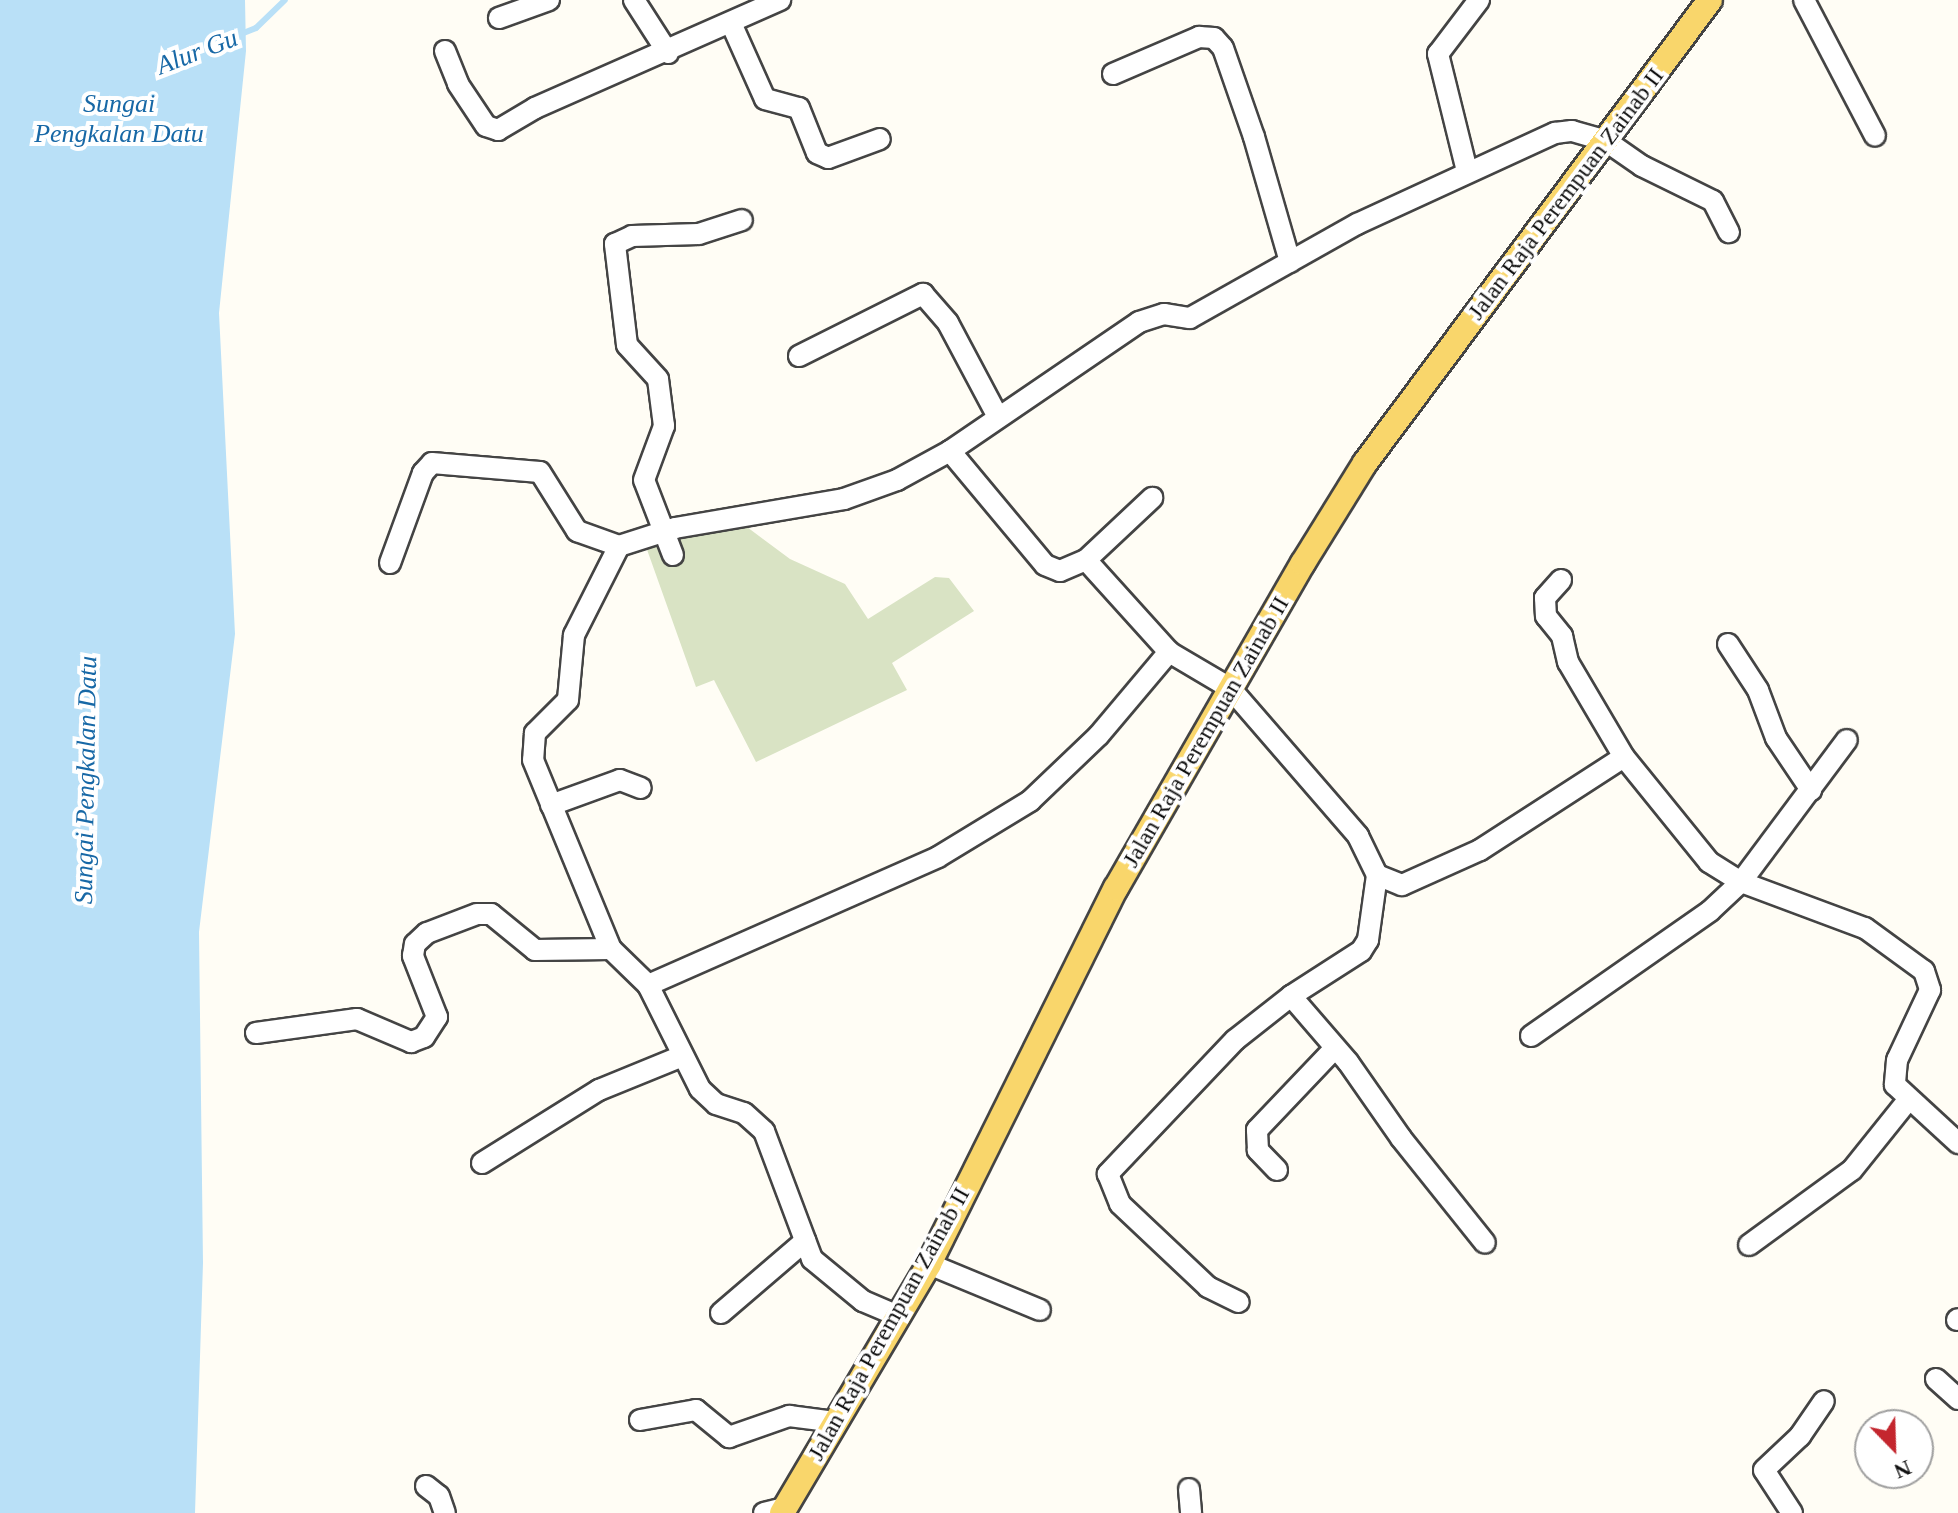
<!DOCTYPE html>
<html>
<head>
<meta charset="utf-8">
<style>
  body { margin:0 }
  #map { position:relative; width:1958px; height:1513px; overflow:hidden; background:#fffdf5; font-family:Georgia,serif }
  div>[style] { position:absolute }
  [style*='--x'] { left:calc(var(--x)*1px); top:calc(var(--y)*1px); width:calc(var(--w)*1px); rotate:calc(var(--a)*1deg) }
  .cemetery>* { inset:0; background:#d9e3c4 }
  .water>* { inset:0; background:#b9e0f7 }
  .stream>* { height:6px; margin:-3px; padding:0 3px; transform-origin:3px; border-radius:3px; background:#b9e0f7 }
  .roads { filter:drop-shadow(2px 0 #444) drop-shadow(-2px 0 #444) drop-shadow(0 2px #444) drop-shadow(0 -2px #444) }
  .minor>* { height:20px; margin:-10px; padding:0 10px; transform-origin:10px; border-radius:10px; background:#fff }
  .major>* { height:24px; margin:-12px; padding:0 12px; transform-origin:12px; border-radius:12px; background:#f9d66b }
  span { translate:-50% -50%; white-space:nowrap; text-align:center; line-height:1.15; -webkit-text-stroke:8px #fff; paint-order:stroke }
  .street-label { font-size:24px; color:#111 }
  .water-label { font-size:26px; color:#1768a6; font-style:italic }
  .north { position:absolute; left:1854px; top:1409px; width:80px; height:80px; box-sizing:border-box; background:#fff; border:2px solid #a0a0a0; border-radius:50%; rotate:157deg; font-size:22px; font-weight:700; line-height:32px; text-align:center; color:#111 }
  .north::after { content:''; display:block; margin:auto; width:28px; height:36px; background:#c4262e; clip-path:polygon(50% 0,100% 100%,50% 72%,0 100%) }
</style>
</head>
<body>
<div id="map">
  <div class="cemetery">
    <div style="clip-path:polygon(743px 524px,790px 559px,845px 584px,868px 619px,935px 577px,949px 578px,974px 611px,892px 663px,907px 690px,756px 762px,714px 680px,696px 687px,645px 544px)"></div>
  </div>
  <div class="water">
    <div style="clip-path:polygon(0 0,245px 0,246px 51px,219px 313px,235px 634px,199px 932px,203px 1263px,195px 1513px,0 1513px)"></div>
  </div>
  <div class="stream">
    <div style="--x:241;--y:34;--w:16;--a:-22"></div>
    <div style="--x:256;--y:28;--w:40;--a:-44"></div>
  </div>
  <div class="roads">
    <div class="minor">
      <div style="--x:634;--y:0;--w:63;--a:57.3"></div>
      <div style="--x:1804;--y:0;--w:153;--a:62.4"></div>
      <div style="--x:499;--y:18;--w:53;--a:-19.8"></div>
      <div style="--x:731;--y:23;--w:83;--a:65.9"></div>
      <div style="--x:765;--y:99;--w:35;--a:15"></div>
      <div style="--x:799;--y:108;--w:48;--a:68.2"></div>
      <div style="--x:817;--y:153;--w:12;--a:24"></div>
      <div style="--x:828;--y:158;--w:55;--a:-20.1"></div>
      <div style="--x:445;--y:51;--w:35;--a:68"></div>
      <div style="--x:458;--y:84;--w:50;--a:56.3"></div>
      <div style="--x:486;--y:126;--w:13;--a:18"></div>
      <div style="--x:498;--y:130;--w:43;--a:-30.7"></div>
      <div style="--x:535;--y:108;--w:268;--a:-23.8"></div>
      <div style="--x:1113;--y:74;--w:94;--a:-23.3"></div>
      <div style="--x:1199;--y:37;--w:15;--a:4"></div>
      <div style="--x:1214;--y:38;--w:13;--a:48"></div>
      <div style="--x:1223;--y:48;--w:94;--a:70.8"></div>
      <div style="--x:1254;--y:137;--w:130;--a:73.9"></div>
      <div style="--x:1467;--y:171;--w:121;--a:-103.9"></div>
      <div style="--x:1438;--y:54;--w:68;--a:-52.8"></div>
      <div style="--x:799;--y:356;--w:139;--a:-26.6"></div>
      <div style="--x:923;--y:294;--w:38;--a:49"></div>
      <div style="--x:948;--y:323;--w:106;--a:62"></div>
      <div style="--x:950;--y:451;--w:148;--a:50.2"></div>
      <div style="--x:1045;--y:565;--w:16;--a:22"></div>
      <div style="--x:1060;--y:571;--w:28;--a:-23"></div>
      <div style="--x:1086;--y:560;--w:124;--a:47.9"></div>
      <div style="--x:1169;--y:652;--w:71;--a:30.5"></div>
      <div style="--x:1230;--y:688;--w:196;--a:49.1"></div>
      <div style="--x:1358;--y:836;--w:43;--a:64"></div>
      <div style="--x:1377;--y:875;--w:66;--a:97.9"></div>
      <div style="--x:1368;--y:940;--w:13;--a:122"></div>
      <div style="--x:1361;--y:951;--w:83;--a:147.3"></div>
      <div style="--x:1291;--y:996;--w:71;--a:141.8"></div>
      <div style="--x:1235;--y:1040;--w:185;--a:133.5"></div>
      <div style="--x:1108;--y:1174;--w:32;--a:68"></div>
      <div style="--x:1120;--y:1204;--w:121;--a:43.3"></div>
      <div style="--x:1208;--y:1287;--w:34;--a:26"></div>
      <div style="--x:619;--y:546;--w:100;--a:116.8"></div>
      <div style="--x:574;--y:635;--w:65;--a:95.3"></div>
      <div style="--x:568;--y:700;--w:47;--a:135"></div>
      <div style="--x:535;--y:733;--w:27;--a:94"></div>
      <div style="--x:533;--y:760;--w:204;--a:67.6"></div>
      <div style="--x:611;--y:949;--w:52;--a:44.2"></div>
      <div style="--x:648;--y:985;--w:116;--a:63.4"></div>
      <div style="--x:700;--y:1089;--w:22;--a:43"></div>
      <div style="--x:716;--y:1104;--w:29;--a:18"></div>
      <div style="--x:744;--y:1113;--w:27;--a:42"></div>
      <div style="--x:764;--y:1131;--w:137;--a:69.4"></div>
      <div style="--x:812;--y:1259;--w:66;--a:39.5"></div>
      <div style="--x:863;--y:1301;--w:38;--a:23"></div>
      <div style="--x:673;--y:555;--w:80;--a:-111.1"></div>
      <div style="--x:644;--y:480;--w:58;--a:-69.7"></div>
      <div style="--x:664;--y:426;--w:47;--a:-97.3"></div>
      <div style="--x:658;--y:379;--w:46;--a:-132.4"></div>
      <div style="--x:627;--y:345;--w:102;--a:-96.8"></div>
      <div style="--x:615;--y:244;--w:19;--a:-25"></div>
      <div style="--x:632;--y:236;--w:67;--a:-1.7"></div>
      <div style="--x:699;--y:234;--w:45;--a:-18"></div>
      <div style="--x:1086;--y:560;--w:91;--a:-43.2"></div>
      <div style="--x:390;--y:563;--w:96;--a:-69.9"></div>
      <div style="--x:423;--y:473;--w:13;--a:-48"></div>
      <div style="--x:432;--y:463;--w:108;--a:4.8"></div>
      <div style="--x:540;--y:472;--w:70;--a:57.9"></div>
      <div style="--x:577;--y:531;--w:45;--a:19.7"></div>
      <div style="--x:619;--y:546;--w:59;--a:-17.8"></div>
      <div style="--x:675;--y:528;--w:171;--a:-9.7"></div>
      <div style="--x:844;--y:499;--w:56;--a:-19.7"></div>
      <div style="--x:897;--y:480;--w:60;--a:-28.7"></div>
      <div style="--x:950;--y:451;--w:229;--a:-34.3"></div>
      <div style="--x:1139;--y:322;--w:26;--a:-18"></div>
      <div style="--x:1164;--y:314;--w:26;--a:9"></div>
      <div style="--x:1190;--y:318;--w:192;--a:-29.4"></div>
      <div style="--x:1357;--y:224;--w:218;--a:-24.7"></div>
      <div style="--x:1555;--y:133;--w:17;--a:-7"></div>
      <div style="--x:1572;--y:131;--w:35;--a:16"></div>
      <div style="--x:1606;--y:141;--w:44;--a:34.8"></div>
      <div style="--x:1642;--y:166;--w:79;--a:26.2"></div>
      <div style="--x:1713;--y:201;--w:35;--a:63"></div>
      <div style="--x:1561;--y:580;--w:24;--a:132"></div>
      <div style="--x:1545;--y:598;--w:18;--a:87"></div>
      <div style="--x:1546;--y:616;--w:26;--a:51"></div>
      <div style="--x:1562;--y:636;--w:27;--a:77"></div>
      <div style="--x:1568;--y:662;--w:110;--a:59.5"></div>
      <div style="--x:1728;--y:644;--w:55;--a:56.9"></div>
      <div style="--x:1758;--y:690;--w:51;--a:69.4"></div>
      <div style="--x:1776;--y:738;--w:63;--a:56.1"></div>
      <div style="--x:551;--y:805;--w:73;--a:-19.9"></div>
      <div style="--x:620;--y:780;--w:22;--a:21"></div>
      <div style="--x:1377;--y:875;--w:27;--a:22"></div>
      <div style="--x:1402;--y:885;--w:85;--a:-24.2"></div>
      <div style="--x:1480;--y:850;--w:171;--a:-32.9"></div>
      <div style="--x:1624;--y:757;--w:135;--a:51"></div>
      <div style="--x:1709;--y:862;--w:38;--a:32"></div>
      <div style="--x:1741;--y:882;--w:132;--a:20.4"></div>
      <div style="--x:1865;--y:928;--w:73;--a:36.1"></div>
      <div style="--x:1924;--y:971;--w:20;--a:72"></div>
      <div style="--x:1930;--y:990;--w:77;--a:115.2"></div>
      <div style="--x:1897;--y:1060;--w:25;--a:95"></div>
      <div style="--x:1895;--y:1085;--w:86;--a:42.6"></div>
      <div style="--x:648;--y:985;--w:317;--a:-23.8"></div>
      <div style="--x:938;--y:857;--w:108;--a:-31.3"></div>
      <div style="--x:1030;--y:801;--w:95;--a:-43.7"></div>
      <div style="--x:1099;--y:735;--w:109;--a:-49.9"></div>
      <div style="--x:1291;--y:996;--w:87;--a:49.2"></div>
      <div style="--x:1348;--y:1062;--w:93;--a:55.1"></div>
      <div style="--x:1401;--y:1138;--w:134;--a:51.3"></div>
      <div style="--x:256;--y:1033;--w:102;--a:-7.9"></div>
      <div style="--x:357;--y:1019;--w:59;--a:23.1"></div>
      <div style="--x:411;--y:1042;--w:14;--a:-21"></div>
      <div style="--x:424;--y:1037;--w:24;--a:-57"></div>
      <div style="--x:437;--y:1017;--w:66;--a:-111.5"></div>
      <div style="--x:413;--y:956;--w:12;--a:-81"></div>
      <div style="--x:415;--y:944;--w:16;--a:-43"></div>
      <div style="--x:427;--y:933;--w:53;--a:-20.8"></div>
      <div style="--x:477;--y:914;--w:14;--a:0"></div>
      <div style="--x:491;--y:914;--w:57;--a:39.3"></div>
      <div style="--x:535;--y:950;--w:76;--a:-0.8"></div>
      <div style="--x:1531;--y:1036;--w:218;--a:-34.9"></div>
      <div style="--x:1710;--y:911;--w:42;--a:-43.1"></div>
      <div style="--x:1741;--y:882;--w:177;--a:-53.3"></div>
      <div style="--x:482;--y:1163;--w:138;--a:-32"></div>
      <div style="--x:599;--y:1090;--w:87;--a:-22.2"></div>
      <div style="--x:1277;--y:1170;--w:28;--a:-134"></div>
      <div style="--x:1258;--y:1150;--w:20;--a:-93"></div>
      <div style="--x:1257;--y:1130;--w:113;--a:-46.4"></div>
      <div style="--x:1749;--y:1245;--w:127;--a:-36.1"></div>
      <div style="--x:1852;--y:1170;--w:90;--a:-51.3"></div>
      <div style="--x:929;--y:1264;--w:120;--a:22.5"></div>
      <div style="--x:721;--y:1313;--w:111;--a:-40.6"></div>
      <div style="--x:1957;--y:1320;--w:1;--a:-45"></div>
      <div style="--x:1936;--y:1379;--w:30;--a:42"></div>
      <div style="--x:640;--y:1420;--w:57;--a:-10.1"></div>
      <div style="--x:696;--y:1410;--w:43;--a:39.3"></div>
      <div style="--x:729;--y:1437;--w:64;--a:-19.3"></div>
      <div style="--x:789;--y:1416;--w:46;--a:7.4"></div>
      <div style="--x:426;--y:1486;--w:16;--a:38"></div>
      <div style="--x:439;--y:1496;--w:18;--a:71"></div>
      <div style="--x:1189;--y:1489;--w:24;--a:85"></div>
      <div style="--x:764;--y:1513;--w:21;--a:-14"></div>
      <div style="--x:1792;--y:1513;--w:51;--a:-123.1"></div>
      <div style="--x:1764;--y:1470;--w:50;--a:-43.4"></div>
      <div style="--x:1800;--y:1436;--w:42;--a:-55.6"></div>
    </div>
    <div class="major">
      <div style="--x:782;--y:1513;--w:289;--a:-59.4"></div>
      <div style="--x:929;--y:1264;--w:420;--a:-63.6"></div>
      <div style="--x:1116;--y:888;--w:375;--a:-60.1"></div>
      <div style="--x:1303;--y:563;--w:118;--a:-58.2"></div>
      <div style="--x:1365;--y:463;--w:577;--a:-53.31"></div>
    </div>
  </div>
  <div class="street-label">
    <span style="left:1566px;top:194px;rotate:-53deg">Jalan Raja Perempuan Zainab II</span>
    <span style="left:1206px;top:732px;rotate:-60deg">Jalan Raja Perempuan Zainab II</span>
    <span style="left:889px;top:1324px;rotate:-61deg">Jalan Raja Perempuan Zainab II</span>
  </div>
  <div class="water-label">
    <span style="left:197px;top:52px;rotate:-21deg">Alur Gu</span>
    <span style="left:119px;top:119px">Sungai<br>Pengkalan Datu</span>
    <span style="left:86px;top:780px;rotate:-89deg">Sungai Pengkalan Datu</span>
  </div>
  <div class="north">N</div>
</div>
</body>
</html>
